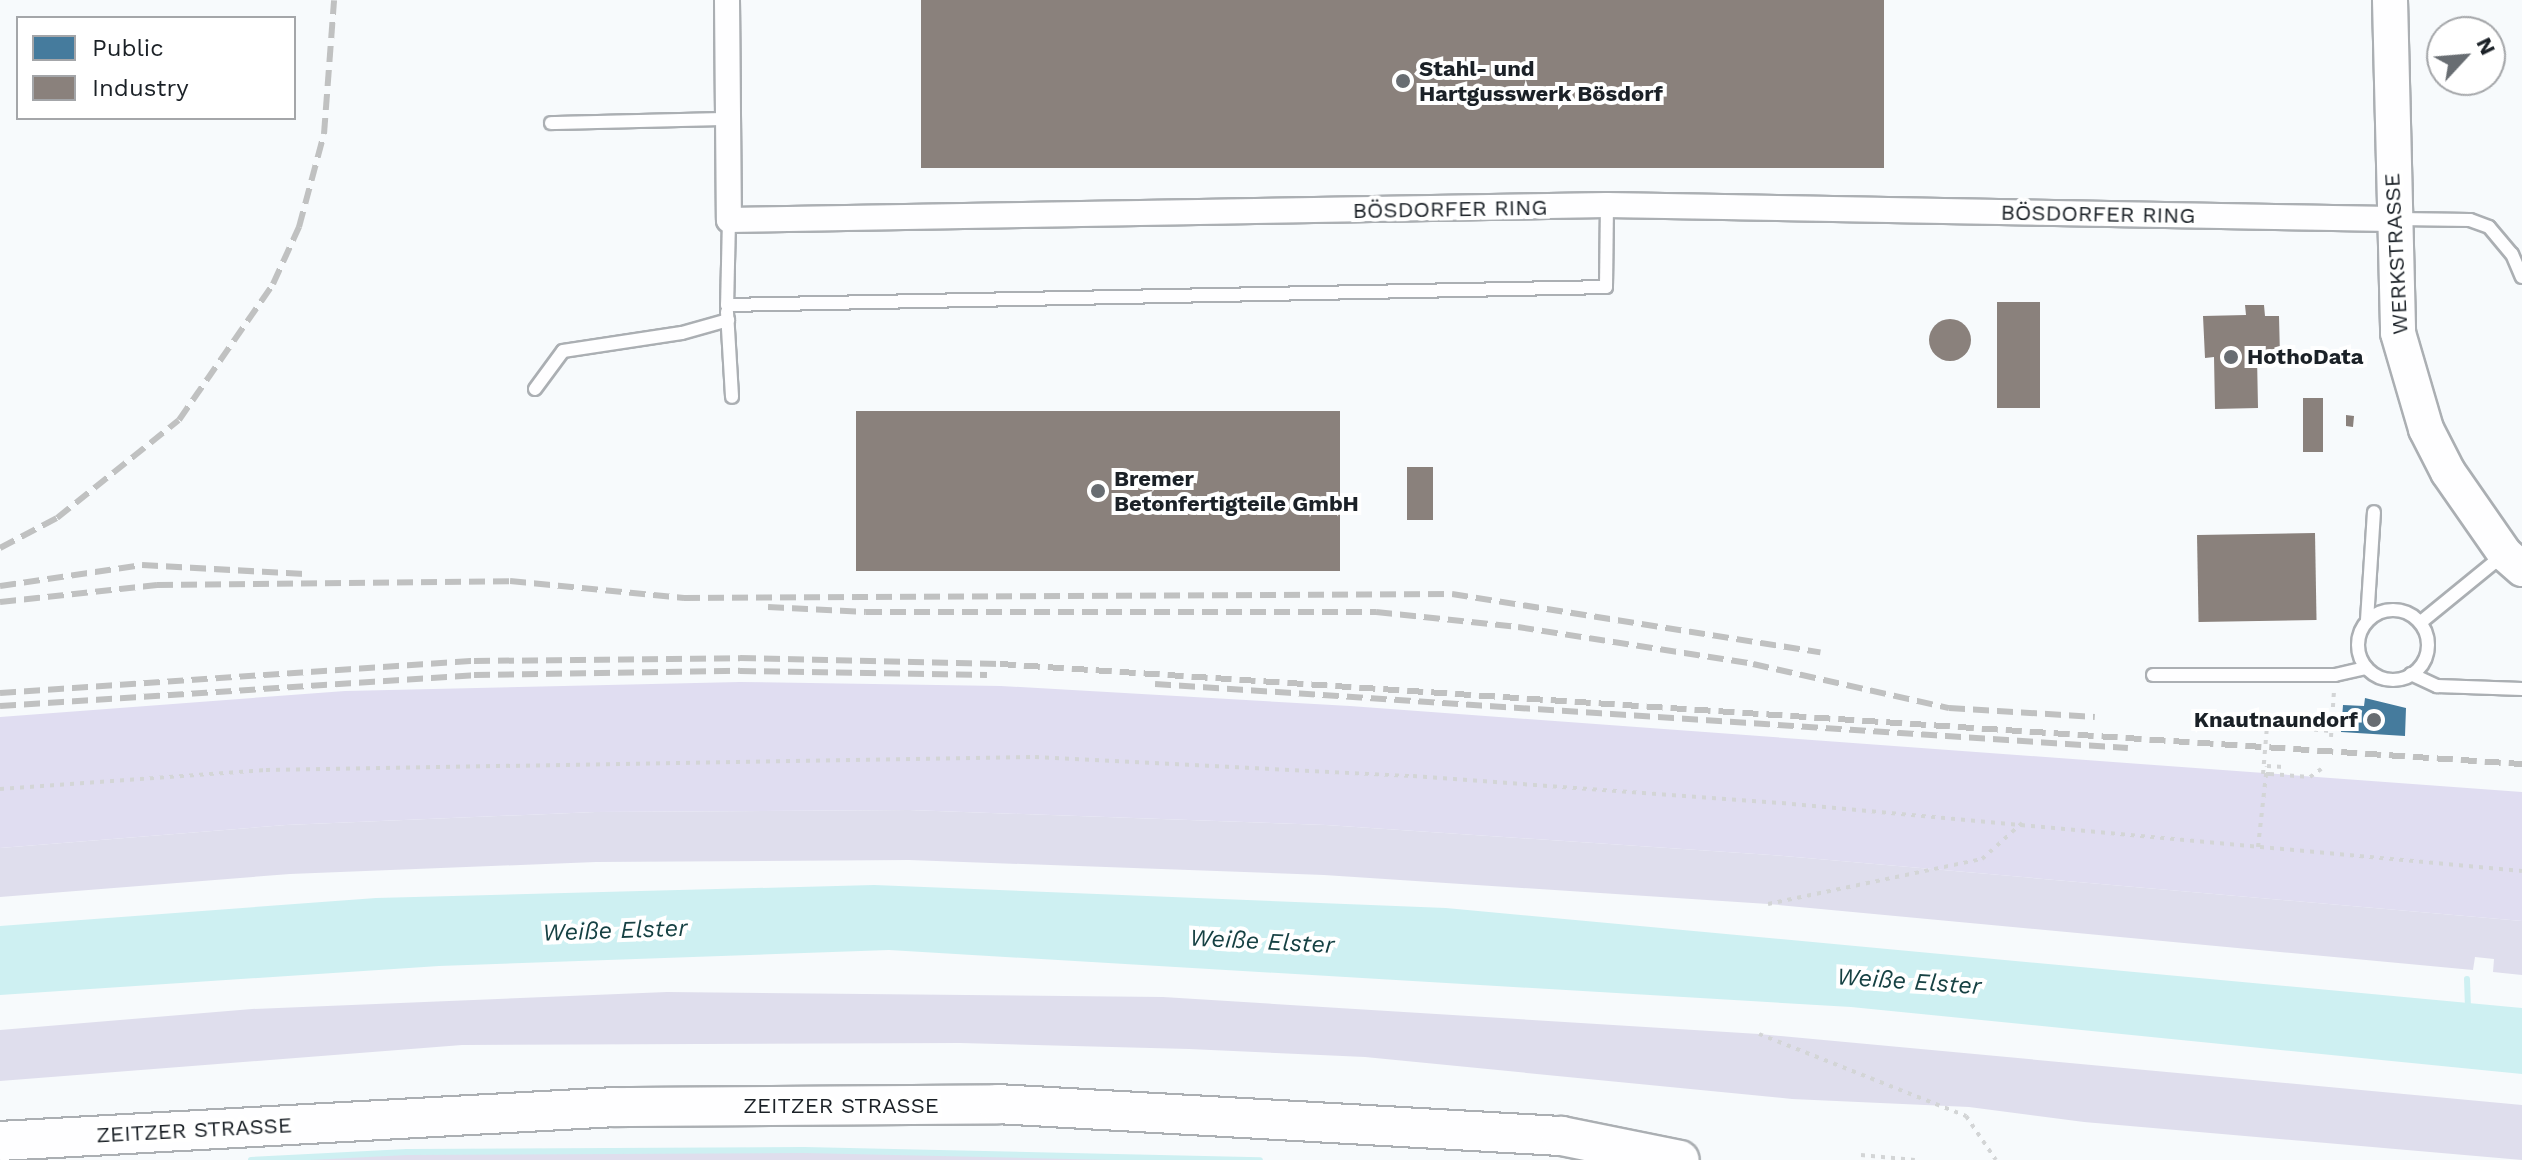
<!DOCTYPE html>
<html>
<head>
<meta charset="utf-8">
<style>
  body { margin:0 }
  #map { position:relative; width:2522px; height:1160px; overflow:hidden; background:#f7fafc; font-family:"Work Sans",sans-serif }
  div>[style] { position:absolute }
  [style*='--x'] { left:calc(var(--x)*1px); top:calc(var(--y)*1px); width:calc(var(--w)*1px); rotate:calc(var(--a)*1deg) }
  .green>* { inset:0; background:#dfdeed }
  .forest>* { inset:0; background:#e0ddf1 }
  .water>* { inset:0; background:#cef0f2 }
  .public>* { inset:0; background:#457b9d }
  .industry>* { inset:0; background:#8a817c; transform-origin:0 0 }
  .round { border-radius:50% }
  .stream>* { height:6px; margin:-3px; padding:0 3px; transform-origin:3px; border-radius:3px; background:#cef0f2 }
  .path>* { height:4px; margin-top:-2px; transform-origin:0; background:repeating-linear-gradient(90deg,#d3d5d6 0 4px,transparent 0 10px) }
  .roads { filter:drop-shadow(2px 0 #abafb3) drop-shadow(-2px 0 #abafb3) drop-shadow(0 2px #abafb3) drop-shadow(0 -2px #abafb3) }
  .service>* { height:12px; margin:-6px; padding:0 6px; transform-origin:6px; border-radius:6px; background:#fefeff }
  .service>.ring { margin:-6px; padding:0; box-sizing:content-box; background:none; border:12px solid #fefeff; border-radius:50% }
  .minor>* { height:24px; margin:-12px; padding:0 12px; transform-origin:12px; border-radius:12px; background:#fefeff }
  .secondary>* { height:34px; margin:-17px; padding:0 17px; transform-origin:17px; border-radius:17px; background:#fefeff }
  .primary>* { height:38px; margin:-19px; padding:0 19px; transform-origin:19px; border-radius:19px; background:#fefeff }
  .rail>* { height:6px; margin-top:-3px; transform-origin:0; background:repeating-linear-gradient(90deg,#c0c1c1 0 16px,transparent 0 24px) }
  .path-bridge>* { height:4px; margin-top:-2px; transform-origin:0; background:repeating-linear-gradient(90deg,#d3d5d6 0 4px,transparent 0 10px) }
  .dots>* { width:22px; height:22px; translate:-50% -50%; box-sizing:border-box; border:4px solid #fff; border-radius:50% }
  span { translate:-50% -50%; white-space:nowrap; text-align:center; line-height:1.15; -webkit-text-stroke:8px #fff; paint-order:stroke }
  .poi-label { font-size:22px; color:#1b2127; font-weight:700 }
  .left { translate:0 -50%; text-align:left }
  .right { translate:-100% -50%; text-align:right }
  .street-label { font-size:22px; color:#1b2127 }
  .water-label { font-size:24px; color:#164143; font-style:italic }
  .legend { position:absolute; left:16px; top:16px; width:280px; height:104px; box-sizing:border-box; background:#fff; border:2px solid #a4a6a9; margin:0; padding:10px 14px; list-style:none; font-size:24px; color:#1b2127 }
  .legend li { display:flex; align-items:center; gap:16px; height:40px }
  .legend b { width:40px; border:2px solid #a4a6a9 }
  .north { position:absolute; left:2426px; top:16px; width:80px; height:80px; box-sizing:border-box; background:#fff; border:2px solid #a4a6a9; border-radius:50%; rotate:64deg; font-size:22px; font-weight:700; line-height:32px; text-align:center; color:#1b2127 }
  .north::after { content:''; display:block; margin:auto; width:28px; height:36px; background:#686d72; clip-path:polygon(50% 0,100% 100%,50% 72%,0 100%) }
</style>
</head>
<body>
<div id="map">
  <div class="green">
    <div style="clip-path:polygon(909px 810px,1326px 825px,1771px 855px,2522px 921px,2522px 975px,2493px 972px,2494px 959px,2475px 957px,2473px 970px,1768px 904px,1324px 875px,909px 860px,596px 862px,290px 874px,0 897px,0 848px,286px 825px,595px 812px)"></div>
    <div style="clip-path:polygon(667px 992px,1163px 997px,1759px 1034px,2522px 1105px,2522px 1160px,2084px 1122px,1969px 1107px,1792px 1099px,1365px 1057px,1189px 1049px,960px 1043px,462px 1045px,0 1081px,0 1030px,252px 1009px)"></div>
    <div style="clip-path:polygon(804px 1150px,1260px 1160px,251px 1160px,407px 1152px)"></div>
  </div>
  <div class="forest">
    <div style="clip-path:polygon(740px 682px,1001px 686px,1350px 706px,2522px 792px,2522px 921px,1771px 855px,1326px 825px,909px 810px,595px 812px,286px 825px,0 848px,0 717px,345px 691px)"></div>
  </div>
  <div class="water">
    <div style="clip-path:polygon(874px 885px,1446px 908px,2522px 1008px,2522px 1074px,1851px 1007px,889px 950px,439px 966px,0 995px,0 926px,376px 898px)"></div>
  </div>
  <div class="public">
    <div style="clip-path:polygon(2365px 698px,2406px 708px,2405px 736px,2341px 732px,2343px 705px,2364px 706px)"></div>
  </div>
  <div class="industry">
    <div style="left:921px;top:0;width:963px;height:168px"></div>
    <div style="left:1997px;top:302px;width:43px;height:106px"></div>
    <div style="clip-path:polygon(2245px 305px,2264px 305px,2265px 316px,2279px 316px,2280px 356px,2257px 356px,2258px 408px,2215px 409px,2214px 357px,2205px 358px,2203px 316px,2246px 315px)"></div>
    <div class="round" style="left:1929px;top:319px;width:42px;height:42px"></div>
    <div style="left:2303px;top:398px;width:20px;height:54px"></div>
    <div style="left:1340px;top:411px;width:160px;height:484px;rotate:90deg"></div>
    <div style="clip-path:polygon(2346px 415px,2354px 416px,2353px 427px,2346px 426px)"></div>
    <div style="left:1407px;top:467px;width:26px;height:53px"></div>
    <div style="left:2315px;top:533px;width:87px;height:118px;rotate:89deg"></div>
  </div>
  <div class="stream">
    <div style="--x:2467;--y:979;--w:28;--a:88"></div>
    <div style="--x:251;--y:1160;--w:156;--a:-2.9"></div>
    <div style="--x:407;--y:1152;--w:397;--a:-0.3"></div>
    <div style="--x:804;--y:1150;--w:456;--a:1.3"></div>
  </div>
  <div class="path">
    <div style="--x:2274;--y:726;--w:56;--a:5.1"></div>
    <div style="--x:2331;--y:737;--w:46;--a:-86.3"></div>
    <div style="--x:2270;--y:774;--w:40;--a:4.3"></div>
    <div style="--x:2310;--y:777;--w:14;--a:-36"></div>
    <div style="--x:0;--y:789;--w:267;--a:-4.1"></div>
    <div style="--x:266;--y:770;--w:769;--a:-0.97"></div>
    <div style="--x:1035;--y:757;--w:378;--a:2.9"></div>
    <div style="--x:1413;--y:776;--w:380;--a:4.2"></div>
    <div style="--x:1792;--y:804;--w:733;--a:5.24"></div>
    <div style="--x:2258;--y:847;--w:81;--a:-83.7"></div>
    <div style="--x:2267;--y:766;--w:17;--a:3"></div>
    <div style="--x:1768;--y:904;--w:219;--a:-11.9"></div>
    <div style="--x:1982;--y:859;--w:54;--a:-42"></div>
    <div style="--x:1759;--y:1034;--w:223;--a:21.6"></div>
    <div style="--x:1966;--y:1116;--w:53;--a:55.7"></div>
    <div style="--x:1861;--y:1155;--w:54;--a:5.3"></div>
  </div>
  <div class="roads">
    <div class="service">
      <div style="--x:551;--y:123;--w:176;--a:-1.3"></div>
      <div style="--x:2399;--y:219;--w:71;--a:0.8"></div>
      <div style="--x:2470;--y:220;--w:20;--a:20"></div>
      <div style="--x:2489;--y:227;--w:35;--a:50"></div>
      <div style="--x:2512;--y:254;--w:25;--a:67"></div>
      <div style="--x:729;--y:220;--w:85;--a:91.3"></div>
      <div style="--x:727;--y:305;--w:879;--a:-1.17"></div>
      <div style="--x:1606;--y:287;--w:82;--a:-89.3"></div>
      <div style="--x:727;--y:312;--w:85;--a:86.6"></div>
      <div style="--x:535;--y:389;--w:47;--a:-53.6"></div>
      <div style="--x:563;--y:351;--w:120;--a:-8.6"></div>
      <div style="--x:682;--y:333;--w:48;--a:-15.8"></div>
      <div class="ring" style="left:2358px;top:610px;width:58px;height:58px"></div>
      <div style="--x:2367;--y:620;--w:108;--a:-86.3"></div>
      <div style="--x:2421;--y:622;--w:104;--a:-39.2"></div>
      <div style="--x:2411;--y:674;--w:29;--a:25"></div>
      <div style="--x:2437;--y:686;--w:85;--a:2"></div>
      <div style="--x:2153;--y:675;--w:182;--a:0"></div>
      <div style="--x:2335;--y:675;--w:32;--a:-13"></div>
    </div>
    <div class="minor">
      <div style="--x:727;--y:0;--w:220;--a:89.5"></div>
      <div style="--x:729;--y:220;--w:878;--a:-0.98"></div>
      <div style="--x:1607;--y:205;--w:784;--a:1.02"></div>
    </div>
    <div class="secondary">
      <div style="--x:2390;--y:0;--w:333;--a:88.6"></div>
      <div style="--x:2398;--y:333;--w:100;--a:73.7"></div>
      <div style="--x:2426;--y:429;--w:48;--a:62.9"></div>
      <div style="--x:2448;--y:472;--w:100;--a:55.2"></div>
      <div style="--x:2505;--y:554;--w:23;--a:41"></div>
    </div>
    <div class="primary">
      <div style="--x:0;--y:1141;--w:616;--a:-3.16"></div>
      <div style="--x:615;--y:1107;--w:382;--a:-0.4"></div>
      <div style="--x:997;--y:1104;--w:565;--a:3.25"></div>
      <div style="--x:1561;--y:1136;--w:121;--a:11.4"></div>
    </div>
  </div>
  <div class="rail">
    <div style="--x:0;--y:548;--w:64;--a:-27.8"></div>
    <div style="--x:57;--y:518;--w:156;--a:-38.8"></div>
    <div style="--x:179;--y:420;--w:165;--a:-55.3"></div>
    <div style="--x:273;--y:284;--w:63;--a:-65.5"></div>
    <div style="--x:299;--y:227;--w:96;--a:-75"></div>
    <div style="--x:324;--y:134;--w:134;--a:-85.7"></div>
    <div style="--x:0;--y:586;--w:144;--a:-8.4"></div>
    <div style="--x:142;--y:565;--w:163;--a:3.2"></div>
    <div style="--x:0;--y:602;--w:158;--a:-6.2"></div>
    <div style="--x:157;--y:585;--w:353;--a:-0.6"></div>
    <div style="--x:510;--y:581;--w:175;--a:5.6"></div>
    <div style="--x:684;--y:598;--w:768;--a:-0.3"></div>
    <div style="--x:1452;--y:594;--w:373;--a:9"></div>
    <div style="--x:768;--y:607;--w:98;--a:2.9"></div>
    <div style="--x:866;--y:612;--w:510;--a:0"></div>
    <div style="--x:1376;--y:612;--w:143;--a:6"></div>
    <div style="--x:1518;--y:627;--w:238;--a:8.9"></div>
    <div style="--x:1753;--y:664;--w:201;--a:12.7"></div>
    <div style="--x:1949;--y:708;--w:146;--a:3.5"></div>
    <div style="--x:1155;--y:684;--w:975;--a:3.76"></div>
    <div style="--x:0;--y:693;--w:475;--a:-3.9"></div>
    <div style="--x:474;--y:661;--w:266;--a:-0.6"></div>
    <div style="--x:740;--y:658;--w:260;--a:1.3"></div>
    <div style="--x:1000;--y:664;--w:1525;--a:3.76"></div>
    <div style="--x:0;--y:706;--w:475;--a:-3.7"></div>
    <div style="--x:474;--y:675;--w:266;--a:-0.9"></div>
    <div style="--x:740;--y:671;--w:247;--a:0.9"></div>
  </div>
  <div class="path-bridge">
    <div style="--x:2270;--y:774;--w:7;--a:180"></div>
    <div style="--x:2263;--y:774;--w:48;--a:-85.2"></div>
    <div style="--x:2267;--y:726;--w:7;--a:0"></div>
  </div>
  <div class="dots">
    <div style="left:1403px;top:81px;background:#686d72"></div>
    <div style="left:2231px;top:357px;background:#686d72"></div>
    <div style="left:1098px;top:491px;background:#686d72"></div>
    <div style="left:2374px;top:720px;background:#686d72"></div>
  </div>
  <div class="poi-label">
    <span class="left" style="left:1419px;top:81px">Stahl- und<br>Hartgusswerk Bösdorf</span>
    <span class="left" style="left:2247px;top:357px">HothoData</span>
    <span class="left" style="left:1114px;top:491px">Bremer<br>Betonfertigteile GmbH</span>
    <span class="right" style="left:2358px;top:720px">Knautnaundorf</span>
  </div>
  <div class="street-label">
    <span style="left:1450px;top:209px;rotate:-1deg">BÖSDORFER RING</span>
    <span style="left:2098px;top:214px;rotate:1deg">BÖSDORFER RING</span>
    <span style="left:2396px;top:254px;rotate:-93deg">WERKSTRASSE</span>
    <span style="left:841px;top:1106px">ZEITZER STRASSE</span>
    <span style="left:194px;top:1130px;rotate:-3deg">ZEITZER STRASSE</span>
  </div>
  <div class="water-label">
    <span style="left:615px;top:931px;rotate:-2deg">Weiße Elster</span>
    <span style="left:1262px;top:942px;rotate:3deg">Weiße Elster</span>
    <span style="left:1909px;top:982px;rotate:4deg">Weiße Elster</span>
  </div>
  <ul class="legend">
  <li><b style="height:22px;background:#457b9d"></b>Public</li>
  <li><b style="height:22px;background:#8a817c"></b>Industry</li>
  </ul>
  <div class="north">N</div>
</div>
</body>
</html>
